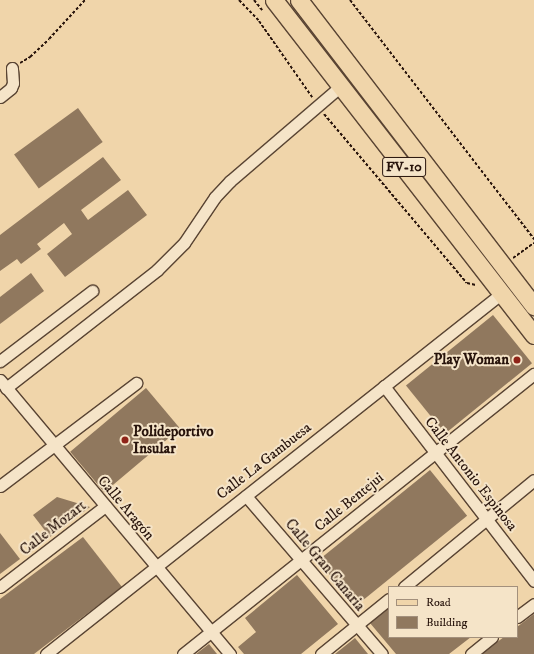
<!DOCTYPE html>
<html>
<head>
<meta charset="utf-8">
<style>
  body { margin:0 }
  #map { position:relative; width:534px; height:654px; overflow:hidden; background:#f0d5aa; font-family:"IM FELL DW Pica",serif }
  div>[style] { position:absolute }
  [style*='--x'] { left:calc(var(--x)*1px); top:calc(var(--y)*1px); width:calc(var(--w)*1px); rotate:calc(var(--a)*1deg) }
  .building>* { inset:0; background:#90785e; transform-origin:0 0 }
  .path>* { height:2px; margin-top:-1px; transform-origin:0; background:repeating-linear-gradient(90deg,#27130b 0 3px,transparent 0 5px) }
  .roads { filter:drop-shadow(1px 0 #594433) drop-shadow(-1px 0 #594433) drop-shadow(0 1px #594433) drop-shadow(0 -1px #594433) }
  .street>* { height:11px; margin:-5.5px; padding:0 5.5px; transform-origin:5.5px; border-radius:5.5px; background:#f5e4c8 }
  .primary>* { height:17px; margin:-8.5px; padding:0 8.5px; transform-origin:8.5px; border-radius:8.5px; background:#f0d5aa }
  .dots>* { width:11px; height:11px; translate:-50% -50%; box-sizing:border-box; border:2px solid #f5e4c8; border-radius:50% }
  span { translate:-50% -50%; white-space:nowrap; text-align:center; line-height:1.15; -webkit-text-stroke:4px #f5e4c8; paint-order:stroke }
  .shield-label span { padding:1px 3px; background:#f5e4c8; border:1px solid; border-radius:3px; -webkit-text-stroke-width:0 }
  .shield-label { font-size:14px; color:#27130b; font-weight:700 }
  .poi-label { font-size:15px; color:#27130b; font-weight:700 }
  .right { translate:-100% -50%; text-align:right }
  .left { translate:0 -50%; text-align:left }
  .street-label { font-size:15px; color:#27130b }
  .legend { position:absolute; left:388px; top:586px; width:130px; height:52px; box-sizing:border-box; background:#f5e4c8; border:1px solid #a3907c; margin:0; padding:5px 7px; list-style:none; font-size:12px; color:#27130b }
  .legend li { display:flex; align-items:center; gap:8px; height:20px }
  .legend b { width:20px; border:1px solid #a3907c }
</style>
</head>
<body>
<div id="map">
  <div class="building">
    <div style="left:78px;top:108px;width:42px;height:79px;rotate:54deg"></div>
    <div style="clip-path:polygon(103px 157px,121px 180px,81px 210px,88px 220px,128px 190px,147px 215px,65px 277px,47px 254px,72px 234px,64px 223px,37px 244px,41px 249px,21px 264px,17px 259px,0 271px,0 235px)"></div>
    <div style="clip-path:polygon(31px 273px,44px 291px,0 324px,0 297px)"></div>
    <div style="left:493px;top:315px;width:62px;height:112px;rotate:51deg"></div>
    <div style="left:146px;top:388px;width:53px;height:99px;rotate:50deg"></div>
    <div style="left:430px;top:470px;width:59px;height:144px;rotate:51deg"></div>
    <div style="clip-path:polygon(57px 497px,90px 507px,50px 537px,33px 515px)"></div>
    <div style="clip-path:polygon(0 533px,20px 559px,0 574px)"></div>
    <div style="clip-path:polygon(83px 537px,122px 587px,34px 654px,0 654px,0 599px)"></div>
    <div style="clip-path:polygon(297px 575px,338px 624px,301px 654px,244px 654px,238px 647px,256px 632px,245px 618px)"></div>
    <div style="clip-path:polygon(389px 608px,389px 637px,471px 637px,449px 654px,396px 654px,370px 623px)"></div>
    <div style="clip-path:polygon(534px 614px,534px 654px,481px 654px,504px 637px,517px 637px,517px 627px)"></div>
    <div style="clip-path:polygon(355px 638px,368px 654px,335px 654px)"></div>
    <div style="clip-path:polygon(209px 644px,217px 654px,196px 654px)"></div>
  </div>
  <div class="path">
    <div style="--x:239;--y:0;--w:29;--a:46"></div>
    <div style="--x:259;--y:21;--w:93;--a:55.1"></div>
    <div style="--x:254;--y:0;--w:13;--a:51"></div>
    <div style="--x:350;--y:0;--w:302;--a:52.4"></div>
    <div style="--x:20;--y:63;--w:12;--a:-31"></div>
    <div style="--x:30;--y:57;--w:26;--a:-43"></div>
    <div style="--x:49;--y:39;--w:53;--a:-47.3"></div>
    <div style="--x:324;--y:114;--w:221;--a:49.8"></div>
    <div style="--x:467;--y:283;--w:9;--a:13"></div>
    <div style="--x:513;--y:258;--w:26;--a:-36"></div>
  </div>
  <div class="roads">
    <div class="street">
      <div style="--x:0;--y:97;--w:14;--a:-39"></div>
      <div style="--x:11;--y:88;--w:5;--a:-68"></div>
      <div style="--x:13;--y:83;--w:15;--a:-94"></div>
      <div style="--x:0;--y:361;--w:116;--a:-37.3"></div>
      <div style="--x:0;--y:380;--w:358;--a:50"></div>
      <div style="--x:384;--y:386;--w:246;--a:52.4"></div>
      <div style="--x:6;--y:388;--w:192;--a:-38"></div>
      <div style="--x:157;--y:270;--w:38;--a:-45"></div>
      <div style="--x:184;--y:243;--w:55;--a:-56"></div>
      <div style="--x:215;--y:197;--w:22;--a:-47"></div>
      <div style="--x:230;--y:181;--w:146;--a:-40.6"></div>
      <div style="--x:0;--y:486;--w:171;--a:-37.1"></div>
      <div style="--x:246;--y:496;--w:208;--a:49.3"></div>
      <div style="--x:0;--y:587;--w:133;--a:-37.6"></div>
      <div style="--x:404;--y:587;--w:168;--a:-39.5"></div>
      <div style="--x:517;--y:617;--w:21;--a:-37"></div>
      <div style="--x:46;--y:654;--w:582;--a:-38.37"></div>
      <div style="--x:183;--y:654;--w:449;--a:-38.6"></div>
      <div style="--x:321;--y:654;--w:87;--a:-39"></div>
      <div style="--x:471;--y:654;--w:27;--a:-39"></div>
    </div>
    <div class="primary">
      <div style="--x:274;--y:0;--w:424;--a:52.2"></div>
      <div style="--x:299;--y:0;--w:386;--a:52.5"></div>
    </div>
  </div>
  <div class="dots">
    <div style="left:517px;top:360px;background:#8f2418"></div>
    <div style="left:125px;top:440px;background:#8f2418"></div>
  </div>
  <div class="shield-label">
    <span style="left:404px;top:167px">FV-10</span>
  </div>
  <div class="poi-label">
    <span class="right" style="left:509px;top:360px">Play Woman</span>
    <span class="left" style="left:133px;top:440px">Polideportivo<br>Insular</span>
  </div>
  <div class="street-label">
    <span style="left:264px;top:461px;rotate:-38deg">Calle La Gambuesa</span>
    <span style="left:471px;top:474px;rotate:52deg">Calle Antonio Espinosa</span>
    <span style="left:349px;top:502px;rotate:-39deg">Calle Bentejui</span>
    <span style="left:126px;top:508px;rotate:50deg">Calle Aragón</span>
    <span style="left:53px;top:528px;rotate:-38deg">Calle Mozart</span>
    <span style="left:325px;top:565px;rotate:50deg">Calle Gran Canaria</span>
  </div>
  <ul class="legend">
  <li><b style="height:5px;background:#f0d5aa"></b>Road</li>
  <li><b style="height:11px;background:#90785e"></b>Building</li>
  </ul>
</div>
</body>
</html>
